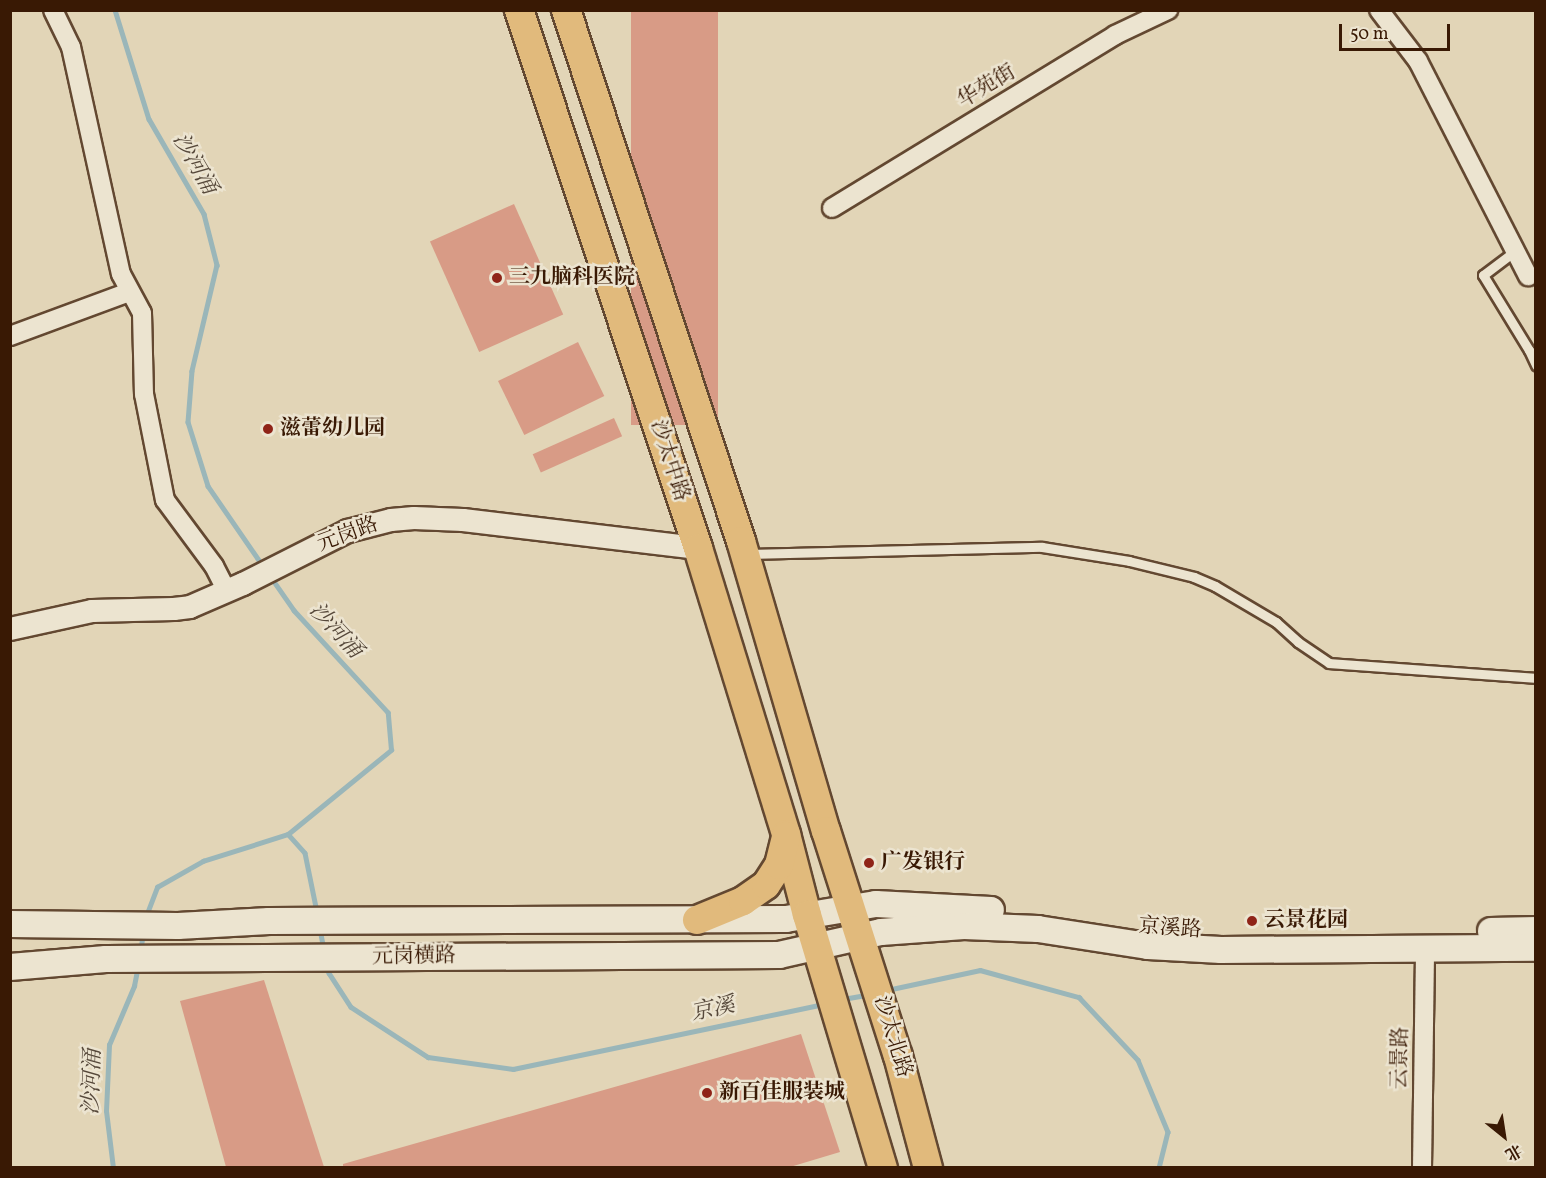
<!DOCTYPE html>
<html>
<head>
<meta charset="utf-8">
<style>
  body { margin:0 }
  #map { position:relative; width:1546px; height:1178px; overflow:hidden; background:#e2d5b7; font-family:Vollkorn,"Noto Serif SC",serif }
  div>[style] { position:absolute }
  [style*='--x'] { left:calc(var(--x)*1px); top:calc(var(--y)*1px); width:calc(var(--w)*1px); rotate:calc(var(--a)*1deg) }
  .stream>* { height:4.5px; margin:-2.25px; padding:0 2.25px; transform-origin:2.25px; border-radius:2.25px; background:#9ab6b9 }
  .building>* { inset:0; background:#d89b86; transform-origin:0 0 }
  .roads { filter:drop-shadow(2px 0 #634831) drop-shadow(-2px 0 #634831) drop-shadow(0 2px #634831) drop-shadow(0 -2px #634831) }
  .service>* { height:9px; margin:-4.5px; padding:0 4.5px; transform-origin:4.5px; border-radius:4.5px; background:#ece4d0 }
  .minor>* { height:18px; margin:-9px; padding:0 9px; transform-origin:9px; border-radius:9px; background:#ece4d0 }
  .tertiary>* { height:22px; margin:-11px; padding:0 11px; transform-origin:11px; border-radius:11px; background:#ece4d0 }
  .secondary>* { height:26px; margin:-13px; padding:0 13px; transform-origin:13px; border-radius:13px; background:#ece4d0 }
  .primary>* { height:28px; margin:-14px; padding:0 14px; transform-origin:14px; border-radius:14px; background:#e1ba7c }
  .dots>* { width:16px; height:16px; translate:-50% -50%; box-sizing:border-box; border:3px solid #ece4d0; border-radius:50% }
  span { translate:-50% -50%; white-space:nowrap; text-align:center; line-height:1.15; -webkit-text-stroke:5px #ece4d0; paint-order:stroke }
  .street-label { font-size:21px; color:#391904 }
  .poi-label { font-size:21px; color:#391904; font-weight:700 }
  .left { translate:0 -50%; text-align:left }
  .water-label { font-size:22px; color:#56483a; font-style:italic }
  .frame { position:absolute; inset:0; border:12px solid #391904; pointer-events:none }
  .north { position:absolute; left:1474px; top:1106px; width:60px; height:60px; -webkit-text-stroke:4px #ece4d0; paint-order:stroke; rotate:150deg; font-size:16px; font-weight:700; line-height:24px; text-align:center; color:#391904 }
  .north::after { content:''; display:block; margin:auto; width:21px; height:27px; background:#391904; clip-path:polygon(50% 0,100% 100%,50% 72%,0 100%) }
  .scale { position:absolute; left:1339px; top:24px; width:111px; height:27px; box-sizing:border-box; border:3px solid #391904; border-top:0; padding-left:8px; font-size:18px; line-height:21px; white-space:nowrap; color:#391904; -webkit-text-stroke:4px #ece4d0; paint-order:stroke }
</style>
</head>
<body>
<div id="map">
  <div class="stream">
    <div style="--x:115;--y:10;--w:114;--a:72.7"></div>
    <div style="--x:149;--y:119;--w:110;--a:59.9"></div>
    <div style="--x:204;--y:214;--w:53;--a:75.7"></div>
    <div style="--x:217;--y:265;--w:109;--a:103.3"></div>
    <div style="--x:192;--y:371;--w:51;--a:94.5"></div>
    <div style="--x:188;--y:422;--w:67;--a:72.6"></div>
    <div style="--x:208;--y:486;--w:97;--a:55.5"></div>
    <div style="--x:288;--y:834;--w:25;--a:48"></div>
    <div style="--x:305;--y:853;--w:60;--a:78.5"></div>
    <div style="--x:146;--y:916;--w:31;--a:-69"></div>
    <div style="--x:157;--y:887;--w:53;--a:-29.5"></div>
    <div style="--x:203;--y:861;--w:89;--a:-17.6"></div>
    <div style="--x:288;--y:834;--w:133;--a:-39.2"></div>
    <div style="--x:391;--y:750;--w:37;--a:-95"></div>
    <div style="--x:388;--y:713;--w:139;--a:-132.7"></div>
    <div style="--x:294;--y:611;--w:40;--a:-124.9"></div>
    <div style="--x:320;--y:929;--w:21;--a:79"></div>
    <div style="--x:140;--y:952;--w:18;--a:-81"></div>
    <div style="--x:327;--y:965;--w:8;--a:76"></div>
    <div style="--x:329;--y:973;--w:40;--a:57.1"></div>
    <div style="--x:351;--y:1007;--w:92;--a:33"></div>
    <div style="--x:428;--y:1057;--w:86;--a:8"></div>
    <div style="--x:513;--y:1069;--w:317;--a:-11.8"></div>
    <div style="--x:887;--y:990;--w:95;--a:-12.1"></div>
    <div style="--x:980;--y:970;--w:103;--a:15.3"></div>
    <div style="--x:1079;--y:997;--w:86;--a:46.9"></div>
    <div style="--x:1138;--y:1060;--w:78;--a:67.4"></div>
    <div style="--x:1168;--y:1132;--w:37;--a:104"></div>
    <div style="--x:843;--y:999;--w:27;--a:-10"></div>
    <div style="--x:113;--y:1168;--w:57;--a:-97"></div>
    <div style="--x:106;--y:1111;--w:66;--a:-87.4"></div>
    <div style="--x:109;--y:1045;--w:64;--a:-67"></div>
    <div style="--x:134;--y:986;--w:20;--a:-79"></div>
  </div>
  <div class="building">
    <div style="left:631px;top:10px;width:87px;height:415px"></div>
    <div style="left:514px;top:204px;width:121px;height:92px;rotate:66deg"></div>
    <div style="left:578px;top:342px;width:60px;height:89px;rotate:64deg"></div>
    <div style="left:614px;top:418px;width:20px;height:89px;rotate:66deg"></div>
    <div style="clip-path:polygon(264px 980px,324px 1167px,226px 1167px,180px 1001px)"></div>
    <div style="clip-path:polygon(801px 1034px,840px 1152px,790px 1167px,343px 1167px,343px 1164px)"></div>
  </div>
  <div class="roads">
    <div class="service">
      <div style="--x:1515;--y:251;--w:40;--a:143"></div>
      <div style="--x:1483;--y:275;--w:88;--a:58.5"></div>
      <div style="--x:1529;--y:350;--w:17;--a:65"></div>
      <div style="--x:748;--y:554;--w:294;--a:-1.4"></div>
      <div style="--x:1042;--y:547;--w:88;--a:9.1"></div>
      <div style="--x:1129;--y:561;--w:67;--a:13.8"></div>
      <div style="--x:1194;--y:577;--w:23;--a:23"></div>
      <div style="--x:1215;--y:586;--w:71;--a:30.5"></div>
      <div style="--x:1276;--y:622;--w:30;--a:42"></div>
      <div style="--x:1298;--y:642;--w:37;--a:34"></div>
      <div style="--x:1329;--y:663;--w:208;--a:4.1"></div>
    </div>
    <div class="minor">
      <div style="--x:53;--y:10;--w:41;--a:64.1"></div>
      <div style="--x:71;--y:47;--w:232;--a:77.6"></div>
      <div style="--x:121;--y:274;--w:44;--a:61.7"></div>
      <div style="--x:142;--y:313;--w:81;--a:88.6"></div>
      <div style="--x:144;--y:394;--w:108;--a:78.8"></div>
      <div style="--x:165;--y:500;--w:82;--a:53.4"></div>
      <div style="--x:214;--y:566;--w:28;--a:63"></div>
      <div style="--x:1379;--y:10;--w:64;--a:52.6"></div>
      <div style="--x:1418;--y:61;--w:242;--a:62.9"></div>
      <div style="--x:832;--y:208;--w:332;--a:-31.4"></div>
      <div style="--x:1115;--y:35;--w:59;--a:-25.3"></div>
      <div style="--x:10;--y:336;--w:127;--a:-20.3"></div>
      <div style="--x:1422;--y:1168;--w:220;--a:-89.2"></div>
    </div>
    <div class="tertiary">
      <div style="--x:10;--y:629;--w:84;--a:-12.4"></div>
      <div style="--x:92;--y:611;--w:82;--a:-1.4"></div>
      <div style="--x:174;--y:609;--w:16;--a:-7"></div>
      <div style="--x:190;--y:607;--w:58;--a:-23.5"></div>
      <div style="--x:243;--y:584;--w:118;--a:-26.8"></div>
      <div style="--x:348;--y:531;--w:44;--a:-14.3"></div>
      <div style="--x:391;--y:520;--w:23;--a:-5"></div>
      <div style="--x:414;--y:518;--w:49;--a:2.3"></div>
      <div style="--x:463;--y:520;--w:237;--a:6.8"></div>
    </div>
    <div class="secondary">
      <div style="--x:10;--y:924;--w:168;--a:0.7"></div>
      <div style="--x:178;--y:926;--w:91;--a:-3.1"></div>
      <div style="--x:269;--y:921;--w:517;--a:-0.22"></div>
      <div style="--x:786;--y:919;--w:91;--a:-9.5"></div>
      <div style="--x:876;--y:904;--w:115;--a:3"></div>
      <div style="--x:1491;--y:931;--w:45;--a:-1.3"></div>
      <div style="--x:10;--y:967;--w:96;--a:-4.8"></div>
      <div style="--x:106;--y:959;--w:673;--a:-0.34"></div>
      <div style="--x:779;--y:955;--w:105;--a:-12.7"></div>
      <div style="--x:881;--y:932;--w:83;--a:-4.1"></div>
      <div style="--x:964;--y:926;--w:74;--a:2.3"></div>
      <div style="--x:1038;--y:929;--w:111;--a:8.8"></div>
      <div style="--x:1148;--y:946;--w:73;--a:3.1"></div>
      <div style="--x:1221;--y:950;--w:315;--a:-0.4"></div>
    </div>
    <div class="primary">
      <div style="--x:519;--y:10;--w:567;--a:71.6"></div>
      <div style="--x:698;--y:548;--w:299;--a:72.9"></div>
      <div style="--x:786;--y:834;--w:84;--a:75.5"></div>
      <div style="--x:807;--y:915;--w:264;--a:73.3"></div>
      <div style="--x:566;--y:10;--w:559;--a:71.76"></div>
      <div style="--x:741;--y:541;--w:302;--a:73.7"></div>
      <div style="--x:826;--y:831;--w:236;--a:72.3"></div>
      <div style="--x:898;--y:1056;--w:116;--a:75"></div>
      <div style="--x:697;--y:920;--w:50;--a:-22.4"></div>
      <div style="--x:743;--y:901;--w:28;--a:-35"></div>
      <div style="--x:766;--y:885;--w:24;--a:-57"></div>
      <div style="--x:779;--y:865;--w:30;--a:-76"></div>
    </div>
  </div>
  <div class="dots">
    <div style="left:497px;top:278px;background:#8f2418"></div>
    <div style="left:268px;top:429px;background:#8f2418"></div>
    <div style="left:869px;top:863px;background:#8f2418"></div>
    <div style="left:1252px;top:921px;background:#8f2418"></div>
    <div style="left:707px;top:1093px;background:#8f2418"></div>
  </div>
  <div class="street-label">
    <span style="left:987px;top:87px;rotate:-31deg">华苑街</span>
    <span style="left:669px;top:461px;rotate:72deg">沙太中路</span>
    <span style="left:348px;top:535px;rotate:-20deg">元岗路</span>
    <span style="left:1170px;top:929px;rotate:4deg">京溪路</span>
    <span style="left:414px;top:957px;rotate:-1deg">元岗横路</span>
    <span style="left:892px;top:1037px;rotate:73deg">沙太北路</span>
    <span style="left:1401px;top:1058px;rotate:-89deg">云景路</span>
  </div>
  <div class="poi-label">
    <span class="left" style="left:509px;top:278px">三九脑科医院</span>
    <span class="left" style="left:280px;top:429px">滋蕾幼儿园</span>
    <span class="left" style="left:881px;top:863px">广发银行</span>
    <span class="left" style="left:1264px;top:921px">云景花园</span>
    <span class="left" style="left:719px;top:1093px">新百佳服装城</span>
  </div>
  <div class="water-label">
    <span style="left:194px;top:164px;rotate:60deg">沙河涌</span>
    <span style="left:335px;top:631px;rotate:47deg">沙河涌</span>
    <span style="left:713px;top:1010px;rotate:-12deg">京溪</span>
    <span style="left:93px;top:1082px;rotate:-88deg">沙河涌</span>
  </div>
  <div class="frame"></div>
  <div class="north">北</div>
  <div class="scale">50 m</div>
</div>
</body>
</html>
